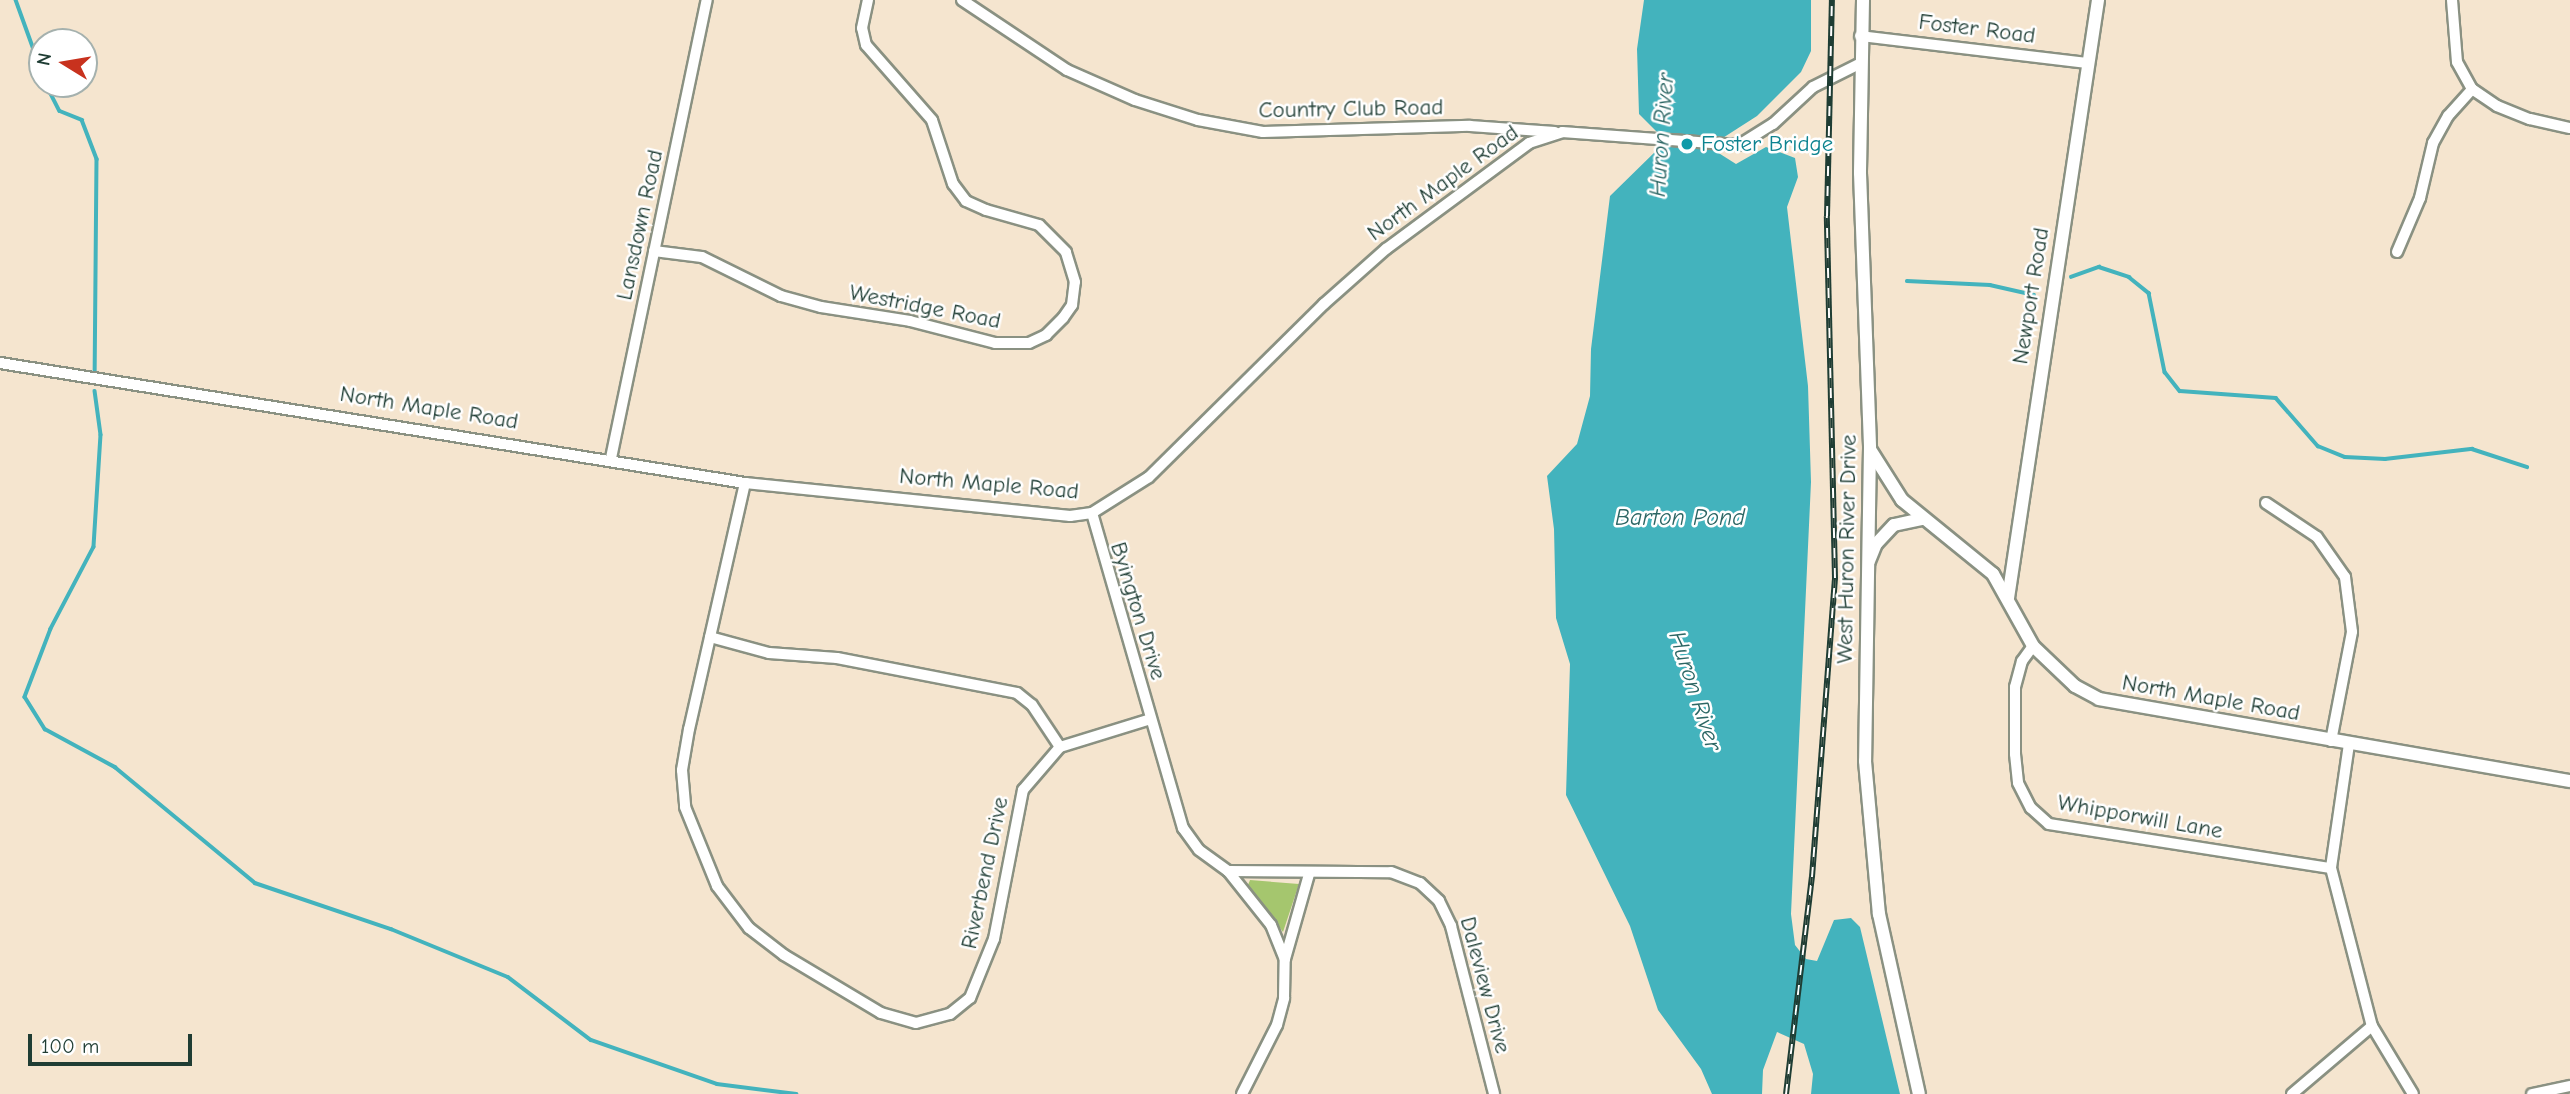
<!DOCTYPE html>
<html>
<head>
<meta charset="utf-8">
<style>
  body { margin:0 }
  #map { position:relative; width:2570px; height:1094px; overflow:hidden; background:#f5e5cf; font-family:"Comic Neue",sans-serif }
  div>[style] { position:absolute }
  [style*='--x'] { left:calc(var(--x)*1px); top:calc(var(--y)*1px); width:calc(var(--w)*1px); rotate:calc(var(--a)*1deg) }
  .green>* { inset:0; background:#a5c66e }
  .water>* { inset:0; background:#43b3bd }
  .stream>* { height:3.5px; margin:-1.75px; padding:0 1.75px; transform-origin:1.75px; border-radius:1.75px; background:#43b3bd }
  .roads { filter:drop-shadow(2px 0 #8a9182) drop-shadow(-2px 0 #8a9182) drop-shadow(0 2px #8a9182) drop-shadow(0 -2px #8a9182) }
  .minor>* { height:10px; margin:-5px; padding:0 5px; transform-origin:5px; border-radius:5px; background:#fff }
  .tertiary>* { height:12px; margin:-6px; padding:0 6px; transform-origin:6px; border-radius:6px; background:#fff }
  .rail>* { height:6px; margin-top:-3px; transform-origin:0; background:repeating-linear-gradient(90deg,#fff 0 10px,#1f3d34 0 20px); box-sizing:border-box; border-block:2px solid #1f3d34 }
  .dots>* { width:19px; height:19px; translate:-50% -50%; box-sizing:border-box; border:4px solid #fff; border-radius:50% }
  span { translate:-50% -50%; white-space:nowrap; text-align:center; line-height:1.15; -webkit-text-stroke:5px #fff; paint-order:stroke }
  .street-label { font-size:23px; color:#1f3d34 }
  .culture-label { font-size:23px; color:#0d838f }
  .left { translate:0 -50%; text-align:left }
  .water-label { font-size:24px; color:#2c6664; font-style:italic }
  .north { position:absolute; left:28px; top:28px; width:70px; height:70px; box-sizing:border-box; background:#fff; border:2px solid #a5b1ae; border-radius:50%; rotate:281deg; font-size:19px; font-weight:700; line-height:28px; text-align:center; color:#1f3d34 }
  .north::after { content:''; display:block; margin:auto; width:24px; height:32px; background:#c8321e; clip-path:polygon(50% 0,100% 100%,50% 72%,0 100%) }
  .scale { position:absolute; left:28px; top:1034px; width:164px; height:32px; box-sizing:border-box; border:4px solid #1f3d34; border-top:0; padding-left:9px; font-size:21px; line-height:24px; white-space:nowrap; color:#1f3d34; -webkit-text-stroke:5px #fff; paint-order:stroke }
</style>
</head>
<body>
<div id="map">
  <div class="green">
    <div style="clip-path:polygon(1250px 880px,1299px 884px,1283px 932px,1248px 885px)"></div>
  </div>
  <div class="water">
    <div style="clip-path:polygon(1644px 0,1811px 0,1811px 51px,1801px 72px,1757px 116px,1718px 141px,1717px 152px,1736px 164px,1766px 147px,1795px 158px,1798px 177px,1787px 207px,1808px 386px,1811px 482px,1791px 914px,1795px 945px,1806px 959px,1817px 961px,1834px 920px,1851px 918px,1860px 927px,1900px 1094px,1811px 1094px,1813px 1074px,1804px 1044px,1777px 1032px,1763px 1070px,1762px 1094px,1712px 1094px,1701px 1069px,1658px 1010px,1630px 926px,1566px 795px,1570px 664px,1556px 618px,1554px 529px,1547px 476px,1577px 444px,1590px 396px,1591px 349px,1610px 196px,1659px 148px,1660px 135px,1639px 114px,1637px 49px)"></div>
  </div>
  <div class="stream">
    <div style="--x:16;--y:0;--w:77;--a:70.1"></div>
    <div style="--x:46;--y:84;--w:30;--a:63"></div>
    <div style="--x:60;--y:111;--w:24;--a:22"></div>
    <div style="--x:82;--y:120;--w:42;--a:69"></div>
    <div style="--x:97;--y:159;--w:212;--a:90.5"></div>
    <div style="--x:2071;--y:277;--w:30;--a:-20"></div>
    <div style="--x:2099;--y:267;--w:32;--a:18"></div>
    <div style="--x:2129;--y:277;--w:26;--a:39"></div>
    <div style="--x:2149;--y:293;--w:81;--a:78.6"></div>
    <div style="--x:2165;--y:372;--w:24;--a:52"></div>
    <div style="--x:2180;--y:391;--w:96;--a:4.2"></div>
    <div style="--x:2276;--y:398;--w:64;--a:48.8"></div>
    <div style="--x:2318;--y:446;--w:29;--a:22"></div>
    <div style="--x:2345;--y:457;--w:40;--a:2.9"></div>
    <div style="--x:2385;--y:459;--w:88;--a:-6.6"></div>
    <div style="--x:2472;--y:449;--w:58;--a:18.1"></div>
    <div style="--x:1907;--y:281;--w:83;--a:2.8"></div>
    <div style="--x:1990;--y:285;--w:45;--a:12.8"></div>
    <div style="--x:95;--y:391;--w:44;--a:82.2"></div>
    <div style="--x:101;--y:435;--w:112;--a:93.6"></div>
    <div style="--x:94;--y:547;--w:93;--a:117.7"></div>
    <div style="--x:51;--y:629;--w:73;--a:110.9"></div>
    <div style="--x:25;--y:697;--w:38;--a:58"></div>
    <div style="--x:45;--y:729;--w:80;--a:28.5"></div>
    <div style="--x:115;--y:767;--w:182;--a:39.6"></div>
    <div style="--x:255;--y:883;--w:144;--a:18.7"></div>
    <div style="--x:391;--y:929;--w:126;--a:22.3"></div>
    <div style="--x:508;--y:977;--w:104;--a:37.2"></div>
    <div style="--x:591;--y:1040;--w:133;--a:19.2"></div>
    <div style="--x:717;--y:1084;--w:80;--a:7.2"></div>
  </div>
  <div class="roads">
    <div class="minor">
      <div style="--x:962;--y:0;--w:126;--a:33.7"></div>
      <div style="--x:1067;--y:70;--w:74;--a:23.8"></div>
      <div style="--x:1135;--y:100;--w:66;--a:17.6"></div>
      <div style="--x:1198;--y:120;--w:66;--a:10.5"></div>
      <div style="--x:1263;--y:132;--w:207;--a:-1.7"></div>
      <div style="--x:1470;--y:126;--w:85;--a:4"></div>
      <div style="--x:2452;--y:0;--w:62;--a:85.4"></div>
      <div style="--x:2457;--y:62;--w:31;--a:61"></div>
      <div style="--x:2472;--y:89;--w:30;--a:34"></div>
      <div style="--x:2497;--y:106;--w:35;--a:22"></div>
      <div style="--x:2530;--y:119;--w:41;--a:12.7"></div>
      <div style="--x:1860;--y:36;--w:230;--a:6.8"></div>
      <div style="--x:654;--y:251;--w:48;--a:7.1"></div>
      <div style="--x:702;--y:257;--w:88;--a:26.3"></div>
      <div style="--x:781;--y:296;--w:41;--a:15.4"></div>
      <div style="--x:821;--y:307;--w:90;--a:8.9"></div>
      <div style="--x:910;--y:321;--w:88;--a:14.5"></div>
      <div style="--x:995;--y:343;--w:34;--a:0"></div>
      <div style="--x:1029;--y:343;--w:19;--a:-25"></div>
      <div style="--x:1046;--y:335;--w:24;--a:-45"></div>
      <div style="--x:1063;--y:318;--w:16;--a:-55"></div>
      <div style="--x:1072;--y:305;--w:23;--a:-83"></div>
      <div style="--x:1075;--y:282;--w:31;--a:-107"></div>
      <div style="--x:1066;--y:252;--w:38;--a:-135"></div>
      <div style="--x:1039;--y:225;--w:55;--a:-164.2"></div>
      <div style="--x:986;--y:210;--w:22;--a:-156"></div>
      <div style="--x:966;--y:201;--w:21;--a:-127"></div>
      <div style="--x:953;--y:184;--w:67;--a:-108.2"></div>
      <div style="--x:932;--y:120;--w:100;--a:-131.3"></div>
      <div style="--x:866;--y:45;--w:17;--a:-103"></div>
      <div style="--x:862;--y:28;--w:29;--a:-78"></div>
      <div style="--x:2397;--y:252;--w:59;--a:-66.9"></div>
      <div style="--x:2420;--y:198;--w:57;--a:-76.7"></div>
      <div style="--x:2433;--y:143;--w:31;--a:-61"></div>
      <div style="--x:2448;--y:116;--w:36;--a:-48"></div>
      <div style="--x:0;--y:363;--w:755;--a:9.15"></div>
      <div style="--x:745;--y:483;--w:327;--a:5.8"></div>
      <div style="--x:1070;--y:516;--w:22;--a:-8"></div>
      <div style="--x:1092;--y:513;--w:67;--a:-32.3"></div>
      <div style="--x:1149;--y:477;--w:246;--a:-44.7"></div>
      <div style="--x:1324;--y:304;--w:83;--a:-41.6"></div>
      <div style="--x:1386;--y:249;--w:178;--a:-36.5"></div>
      <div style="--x:1529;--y:143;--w:35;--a:-18"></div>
      <div style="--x:1562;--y:132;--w:177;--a:4.2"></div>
      <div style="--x:1739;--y:145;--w:40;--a:-32"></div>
      <div style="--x:1773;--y:124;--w:54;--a:-42.8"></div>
      <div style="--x:1813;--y:87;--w:51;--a:-26.6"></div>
      <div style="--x:611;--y:458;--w:468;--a:-78.2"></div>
      <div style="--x:745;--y:483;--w:252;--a:102.8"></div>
      <div style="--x:689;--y:729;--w:42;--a:99.7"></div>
      <div style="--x:682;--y:770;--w:37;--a:85"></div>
      <div style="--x:685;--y:807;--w:85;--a:67.9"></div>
      <div style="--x:717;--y:886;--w:53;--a:52.7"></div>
      <div style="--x:749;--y:928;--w:44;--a:37.6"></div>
      <div style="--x:784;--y:955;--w:113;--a:30.9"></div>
      <div style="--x:881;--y:1013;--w:36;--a:16"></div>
      <div style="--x:916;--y:1023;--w:35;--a:-15"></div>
      <div style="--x:950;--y:1014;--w:26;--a:-39"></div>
      <div style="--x:970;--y:998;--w:64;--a:-67.9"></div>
      <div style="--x:994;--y:939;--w:152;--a:-79"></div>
      <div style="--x:1023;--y:790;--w:57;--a:-49.3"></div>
      <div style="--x:1060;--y:747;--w:95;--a:-17.1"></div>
      <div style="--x:2266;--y:503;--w:61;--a:33.7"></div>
      <div style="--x:2317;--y:537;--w:49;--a:55"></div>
      <div style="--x:2345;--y:577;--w:55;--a:82.7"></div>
      <div style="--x:2352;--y:632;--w:111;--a:100.9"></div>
      <div style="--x:1092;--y:513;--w:328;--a:73.9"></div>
      <div style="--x:1183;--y:828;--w:27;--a:54"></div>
      <div style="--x:1199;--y:850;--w:36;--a:36"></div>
      <div style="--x:1228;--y:871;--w:163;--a:0.4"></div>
      <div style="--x:1391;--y:872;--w:31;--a:21"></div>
      <div style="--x:1420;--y:883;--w:26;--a:43"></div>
      <div style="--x:1439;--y:901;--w:28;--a:64"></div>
      <div style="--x:1451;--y:926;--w:173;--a:75.6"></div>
      <div style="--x:710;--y:637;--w:61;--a:15.2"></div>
      <div style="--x:769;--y:653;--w:68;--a:4.2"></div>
      <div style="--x:837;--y:658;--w:183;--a:11"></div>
      <div style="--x:1017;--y:693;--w:19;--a:39"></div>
      <div style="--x:1032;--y:705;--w:50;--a:56.3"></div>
      <div style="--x:2033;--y:646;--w:19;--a:126"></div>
      <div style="--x:2022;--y:661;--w:27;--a:105"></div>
      <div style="--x:2015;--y:687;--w:67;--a:90"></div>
      <div style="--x:2015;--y:754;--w:29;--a:84"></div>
      <div style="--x:2018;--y:783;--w:28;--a:63"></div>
      <div style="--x:2031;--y:808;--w:24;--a:42"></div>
      <div style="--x:2049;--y:824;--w:285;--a:8.9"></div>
      <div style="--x:2349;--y:744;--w:125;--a:98.3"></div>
      <div style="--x:2331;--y:868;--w:163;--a:75.5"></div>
      <div style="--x:2372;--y:1026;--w:79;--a:58.9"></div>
      <div style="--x:1228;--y:871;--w:69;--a:51.5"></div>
      <div style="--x:1271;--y:925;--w:37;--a:68"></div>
      <div style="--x:1242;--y:1094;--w:77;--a:-63.1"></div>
      <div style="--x:1277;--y:1025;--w:28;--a:-75"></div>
      <div style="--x:1284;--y:998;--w:39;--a:-89"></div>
      <div style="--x:1285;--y:959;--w:88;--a:-74.2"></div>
      <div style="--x:2292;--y:1094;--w:105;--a:-40.4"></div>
      <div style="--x:2532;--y:1094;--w:39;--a:-12"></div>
    </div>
    <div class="tertiary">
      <div style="--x:1863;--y:0;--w:173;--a:91"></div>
      <div style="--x:1860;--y:173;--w:275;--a:87.9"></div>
      <div style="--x:1870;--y:448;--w:313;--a:90.9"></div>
      <div style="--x:1865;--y:761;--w:154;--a:84.8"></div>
      <div style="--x:1879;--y:914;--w:184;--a:77.5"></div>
      <div style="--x:1871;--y:451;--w:58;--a:57.7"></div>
      <div style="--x:1902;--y:500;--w:117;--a:39.1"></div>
      <div style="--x:1993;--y:574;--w:82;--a:60.9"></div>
      <div style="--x:2033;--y:646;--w:58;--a:43.6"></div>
      <div style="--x:2075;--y:686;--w:27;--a:28"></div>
      <div style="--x:2099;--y:699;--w:478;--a:9.9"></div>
      <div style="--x:1869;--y:561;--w:18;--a:-68"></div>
      <div style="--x:1876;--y:544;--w:26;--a:-47"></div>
      <div style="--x:1894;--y:525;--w:29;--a:-12"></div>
      <div style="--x:2008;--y:598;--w:605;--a:-81.44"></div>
    </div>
  </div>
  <div class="rail">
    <div style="--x:1786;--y:1094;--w:219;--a:-83.2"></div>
    <div style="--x:1812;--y:877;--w:300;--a:-85.6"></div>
    <div style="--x:1835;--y:578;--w:362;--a:-91.3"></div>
    <div style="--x:1827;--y:216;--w:216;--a:-88.7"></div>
  </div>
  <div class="dots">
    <div style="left:1687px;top:144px;background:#0f9aa8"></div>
  </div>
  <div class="street-label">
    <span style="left:1977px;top:29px;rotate:7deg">Foster Road</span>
    <span style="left:1351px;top:109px;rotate:-1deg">Country Club Road</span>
    <span style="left:1443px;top:183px;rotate:-36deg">North Maple Road</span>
    <span style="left:640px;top:225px;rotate:-78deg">Lansdown Road</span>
    <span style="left:2031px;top:296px;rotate:-81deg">Newport Road</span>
    <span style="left:925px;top:307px;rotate:11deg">Westridge Road</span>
    <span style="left:429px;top:408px;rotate:9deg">North Maple Road</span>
    <span style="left:989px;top:484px;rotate:5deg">North Maple Road</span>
    <span style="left:1847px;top:549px;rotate:-89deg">West Huron River Drive</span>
    <span style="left:1138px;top:611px;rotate:73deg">Byington Drive</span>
    <span style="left:2211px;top:698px;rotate:10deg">North Maple Road</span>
    <span style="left:2140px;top:817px;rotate:10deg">Whipporwill Lane</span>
    <span style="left:985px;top:873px;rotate:-78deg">Riverbend Drive</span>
    <span style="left:1485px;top:985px;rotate:75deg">Daleview Drive</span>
  </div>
  <div class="culture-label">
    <span class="left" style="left:1701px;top:144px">Foster Bridge</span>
  </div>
  <div class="water-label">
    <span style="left:1662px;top:135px;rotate:-86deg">Huron River</span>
    <span style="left:1680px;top:518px">Barton Pond</span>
    <span style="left:1695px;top:691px;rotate:72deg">Huron River</span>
  </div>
  <div class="north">N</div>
  <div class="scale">100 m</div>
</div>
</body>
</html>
